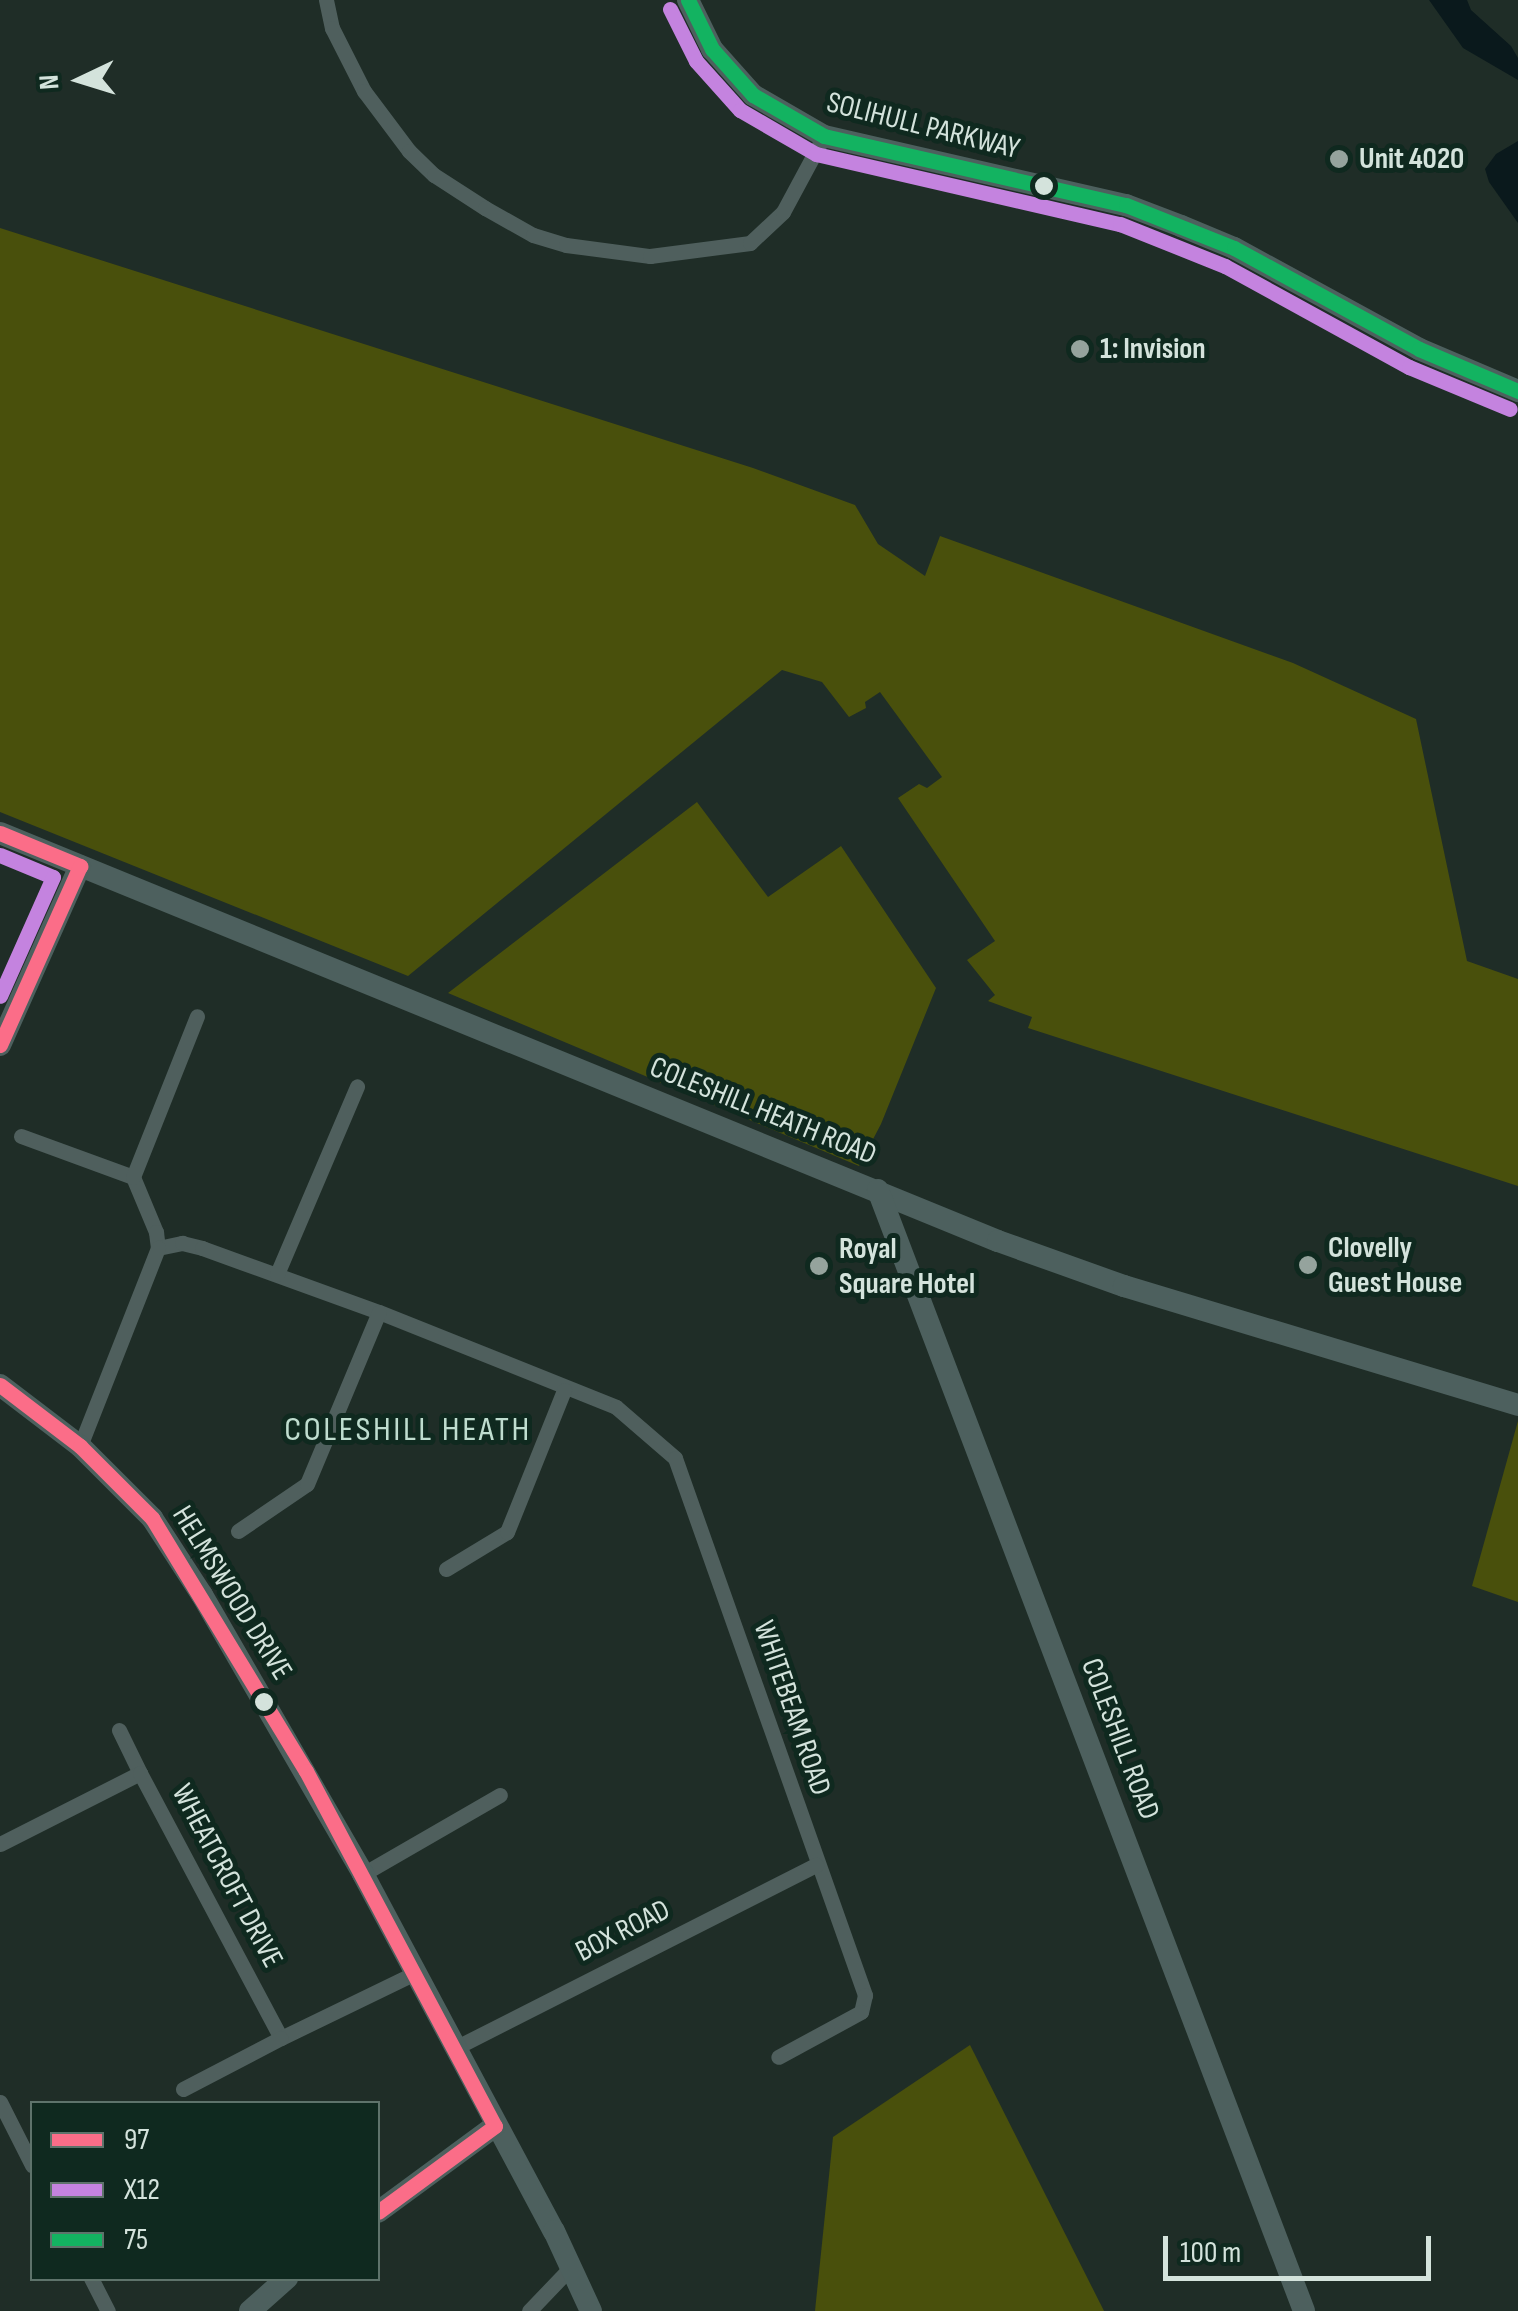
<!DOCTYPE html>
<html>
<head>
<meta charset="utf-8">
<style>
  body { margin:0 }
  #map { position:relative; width:1518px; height:2311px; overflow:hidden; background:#1f2d27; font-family:"Sofia Sans Condensed",sans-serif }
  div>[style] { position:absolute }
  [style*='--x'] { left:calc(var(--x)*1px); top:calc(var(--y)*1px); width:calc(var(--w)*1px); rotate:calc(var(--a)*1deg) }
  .green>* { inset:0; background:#49500c }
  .water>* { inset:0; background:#0a191c }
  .street>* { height:15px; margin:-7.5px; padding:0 7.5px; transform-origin:7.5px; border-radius:7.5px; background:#4f5f5d }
  .secondary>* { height:22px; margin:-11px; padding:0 11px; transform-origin:11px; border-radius:11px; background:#4d605e }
  .bus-1>* { height:15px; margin:-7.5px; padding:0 7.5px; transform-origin:7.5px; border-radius:7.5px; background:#fb6d88 }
  .bus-2>* { height:15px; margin:-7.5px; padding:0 7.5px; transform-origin:7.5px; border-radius:7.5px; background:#c483df }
  .bus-3>* { height:15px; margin:-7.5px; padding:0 7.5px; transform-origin:7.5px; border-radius:7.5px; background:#13b361 }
  .dots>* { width:28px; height:28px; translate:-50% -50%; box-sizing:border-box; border:5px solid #0f291f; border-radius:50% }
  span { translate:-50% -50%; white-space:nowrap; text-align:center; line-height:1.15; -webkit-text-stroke:10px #0f291f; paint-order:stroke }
  .street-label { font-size:30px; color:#d4e3dc }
  .poi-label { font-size:30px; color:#d4e3dc; font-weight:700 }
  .left { translate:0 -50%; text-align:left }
  .quarter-label { font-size:35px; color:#bfddcf; letter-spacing:2.5px }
  .legend { position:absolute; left:30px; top:2101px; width:350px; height:180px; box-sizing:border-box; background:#0f291f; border:2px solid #5e736b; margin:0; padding:12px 18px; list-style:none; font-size:30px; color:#d4e3dc }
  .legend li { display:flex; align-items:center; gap:20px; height:50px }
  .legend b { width:50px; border:2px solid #5e736b }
  .north { position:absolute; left:30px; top:30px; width:100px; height:100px; -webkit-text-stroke:8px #0f291f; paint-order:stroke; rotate:266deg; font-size:28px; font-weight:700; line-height:40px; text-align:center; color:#d4e3dc }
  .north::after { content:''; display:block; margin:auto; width:35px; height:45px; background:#d4e3dc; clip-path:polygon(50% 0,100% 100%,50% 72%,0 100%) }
  .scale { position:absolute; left:1163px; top:2236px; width:268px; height:45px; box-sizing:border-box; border:5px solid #d4e3dc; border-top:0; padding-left:12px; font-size:30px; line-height:35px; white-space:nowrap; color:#d4e3dc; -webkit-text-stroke:8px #0f291f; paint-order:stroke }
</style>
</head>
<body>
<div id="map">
  <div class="green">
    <div style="clip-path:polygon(0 228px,753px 468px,855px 505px,878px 544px,925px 576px,940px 536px,1293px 663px,1416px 719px,1467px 961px,1518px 979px,1518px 1186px,1028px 1028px,1032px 1017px,988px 1001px,995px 995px,967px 960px,995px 941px,898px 798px,919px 784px,927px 788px,942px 777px,880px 692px,865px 702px,866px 708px,849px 717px,822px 682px,782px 670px,408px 976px,0 812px)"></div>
    <div style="clip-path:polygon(697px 802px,768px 897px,841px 846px,936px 988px,881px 1124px,859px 1166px,448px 993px)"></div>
    <div style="clip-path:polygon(1518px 1421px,1518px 1602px,1472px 1586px)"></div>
    <div style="clip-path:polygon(970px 2045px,1104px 2311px,815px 2311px,833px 2137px)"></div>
  </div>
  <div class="water">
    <div style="clip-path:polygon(1429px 0,1467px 0,1471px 10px,1511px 46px,1518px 58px,1518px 80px,1463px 48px)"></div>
    <div style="clip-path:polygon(1518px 141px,1518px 223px,1489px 182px,1485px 169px,1496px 154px)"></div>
  </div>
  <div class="street">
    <div style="--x:326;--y:0;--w:29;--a:78"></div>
    <div style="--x:332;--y:28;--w:71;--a:63.1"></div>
    <div style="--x:364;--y:91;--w:75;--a:53.1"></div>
    <div style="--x:409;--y:151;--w:35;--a:44"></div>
    <div style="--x:434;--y:175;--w:61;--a:32.9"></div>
    <div style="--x:485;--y:208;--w:55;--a:29.4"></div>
    <div style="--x:533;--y:235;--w:34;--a:17"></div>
    <div style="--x:566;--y:245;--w:85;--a:7.5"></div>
    <div style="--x:650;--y:256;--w:101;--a:-7.4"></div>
    <div style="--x:750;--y:243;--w:45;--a:-43.2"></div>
    <div style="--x:783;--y:212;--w:86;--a:-61.7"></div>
    <div style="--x:21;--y:1136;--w:119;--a:20.1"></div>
    <div style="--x:133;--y:1177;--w:60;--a:67.3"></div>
    <div style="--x:156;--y:1232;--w:16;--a:83"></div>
    <div style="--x:158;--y:1248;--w:25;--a:-12"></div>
    <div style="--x:182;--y:1243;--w:21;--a:14"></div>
    <div style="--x:202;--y:1248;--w:188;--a:19.9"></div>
    <div style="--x:379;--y:1312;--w:255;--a:21.8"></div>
    <div style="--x:616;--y:1407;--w:78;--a:40.8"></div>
    <div style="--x:675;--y:1458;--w:570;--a:70.52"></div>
    <div style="--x:865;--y:1995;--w:17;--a:103"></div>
    <div style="--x:861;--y:2012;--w:94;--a:151.5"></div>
    <div style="--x:133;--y:1177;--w:173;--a:-68.3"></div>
    <div style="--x:277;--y:1274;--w:204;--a:-66.9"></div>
    <div style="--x:80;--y:1446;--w:213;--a:-68.5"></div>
    <div style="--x:238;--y:1531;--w:83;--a:-34.3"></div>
    <div style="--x:307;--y:1484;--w:186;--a:-67.3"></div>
    <div style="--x:446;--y:1569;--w:71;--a:-31.2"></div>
    <div style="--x:507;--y:1532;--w:153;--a:-68.1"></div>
    <div style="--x:119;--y:1730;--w:48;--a:64"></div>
    <div style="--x:0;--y:1844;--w:157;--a:-26.9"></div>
    <div style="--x:140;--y:1773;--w:300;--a:62"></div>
    <div style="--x:281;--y:2038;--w:149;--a:-25.9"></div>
    <div style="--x:363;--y:1874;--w:158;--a:-30"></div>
    <div style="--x:455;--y:2048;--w:405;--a:-26.9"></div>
    <div style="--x:183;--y:2089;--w:110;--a:-27.5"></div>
    <div style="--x:0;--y:2102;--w:71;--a:63.1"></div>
    <div style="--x:91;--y:2278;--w:37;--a:63"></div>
    <div style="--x:529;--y:2311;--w:61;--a:-46.3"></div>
  </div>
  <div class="secondary">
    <div style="--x:688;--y:0;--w:55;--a:63.9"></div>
    <div style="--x:712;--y:49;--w:62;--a:48.3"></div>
    <div style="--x:753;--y:95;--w:82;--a:30"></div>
    <div style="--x:824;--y:136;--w:310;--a:12.9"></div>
    <div style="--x:1126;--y:205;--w:59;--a:20.9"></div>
    <div style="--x:1181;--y:226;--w:57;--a:22.5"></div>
    <div style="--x:1234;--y:248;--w:211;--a:28.6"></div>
    <div style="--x:1419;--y:349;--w:108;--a:23"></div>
    <div style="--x:0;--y:833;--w:1078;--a:22.24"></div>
    <div style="--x:998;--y:1241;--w:134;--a:19.7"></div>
    <div style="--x:1124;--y:1286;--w:412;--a:16.8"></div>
    <div style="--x:0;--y:1045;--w:196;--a:-65.9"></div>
    <div style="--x:878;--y:1190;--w:1199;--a:69.19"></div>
    <div style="--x:0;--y:1385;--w:101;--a:37.3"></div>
    <div style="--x:80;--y:1446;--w:102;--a:45"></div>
    <div style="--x:152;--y:1518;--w:92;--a:57"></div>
    <div style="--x:202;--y:1595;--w:322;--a:60"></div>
    <div style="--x:363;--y:1874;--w:405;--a:61.9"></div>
    <div style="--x:554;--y:2231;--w:88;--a:65.2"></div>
    <div style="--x:378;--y:2212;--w:145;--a:-36.3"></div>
    <div style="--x:250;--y:2311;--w:50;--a:-41.7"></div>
  </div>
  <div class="bus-1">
    <div style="--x:0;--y:833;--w:87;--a:22.4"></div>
    <div style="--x:80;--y:866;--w:196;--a:114.1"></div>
    <div style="--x:0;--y:1385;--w:101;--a:37.3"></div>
    <div style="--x:80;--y:1446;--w:102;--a:45"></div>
    <div style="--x:152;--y:1518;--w:296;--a:58.7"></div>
    <div style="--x:306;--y:1771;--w:402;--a:62"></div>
    <div style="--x:495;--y:2126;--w:145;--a:143.7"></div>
  </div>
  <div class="bus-2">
    <div style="--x:670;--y:9;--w:58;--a:63.4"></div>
    <div style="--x:696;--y:61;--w:66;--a:48.1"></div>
    <div style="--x:740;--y:110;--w:88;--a:30.1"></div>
    <div style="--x:816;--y:154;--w:312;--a:13"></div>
    <div style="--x:1120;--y:224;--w:113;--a:21.8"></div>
    <div style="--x:1225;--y:266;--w:210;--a:28.8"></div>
    <div style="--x:1409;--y:367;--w:109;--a:22.6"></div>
    <div style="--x:0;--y:855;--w:57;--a:22.5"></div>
    <div style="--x:53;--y:877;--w:130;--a:114"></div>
  </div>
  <div class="bus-3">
    <div style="--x:688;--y:0;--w:55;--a:63.9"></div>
    <div style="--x:712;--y:49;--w:62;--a:48.3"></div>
    <div style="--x:753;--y:95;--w:82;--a:30"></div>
    <div style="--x:824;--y:136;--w:310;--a:12.9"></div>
    <div style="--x:1126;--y:205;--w:116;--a:21.7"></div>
    <div style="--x:1234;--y:248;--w:211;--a:28.6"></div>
    <div style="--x:1419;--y:349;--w:108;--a:23"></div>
  </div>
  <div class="dots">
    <div style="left:1339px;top:159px;background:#95a39d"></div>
    <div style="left:1044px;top:186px;background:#d4e3dc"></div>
    <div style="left:1080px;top:349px;background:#95a39d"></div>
    <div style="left:1308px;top:1265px;background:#95a39d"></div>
    <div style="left:819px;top:1266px;background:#95a39d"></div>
    <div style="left:264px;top:1702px;background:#d4e3dc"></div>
  </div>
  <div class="street-label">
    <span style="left:923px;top:126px;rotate:14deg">SOLIHULL PARKWAY</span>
    <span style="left:763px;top:1111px;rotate:22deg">COLESHILL HEATH ROAD</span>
    <span style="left:232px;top:1593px;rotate:58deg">HELMSWOOD DRIVE</span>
    <span style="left:792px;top:1708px;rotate:71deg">WHITEBEAM ROAD</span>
    <span style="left:1120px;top:1739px;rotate:69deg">COLESHILL ROAD</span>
    <span style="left:227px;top:1876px;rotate:62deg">WHEATCROFT DRIVE</span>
    <span style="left:623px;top:1931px;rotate:-27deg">BOX ROAD</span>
  </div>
  <div class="poi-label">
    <span class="left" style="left:1359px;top:159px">Unit 4020</span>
    <span class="left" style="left:1100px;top:349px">1: Invision</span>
    <span class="left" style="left:1328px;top:1265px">Clovelly<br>Guest House</span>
    <span class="left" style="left:839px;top:1266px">Royal<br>Square Hotel</span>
  </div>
  <div class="quarter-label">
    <span style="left:408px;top:1430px">COLESHILL HEATH</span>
  </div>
  <ul class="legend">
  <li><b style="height:12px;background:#fb6d88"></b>97</li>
  <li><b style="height:12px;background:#c483df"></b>X12</li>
  <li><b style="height:12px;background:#13b361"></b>75</li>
  </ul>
  <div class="north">N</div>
  <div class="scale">100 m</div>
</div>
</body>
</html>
